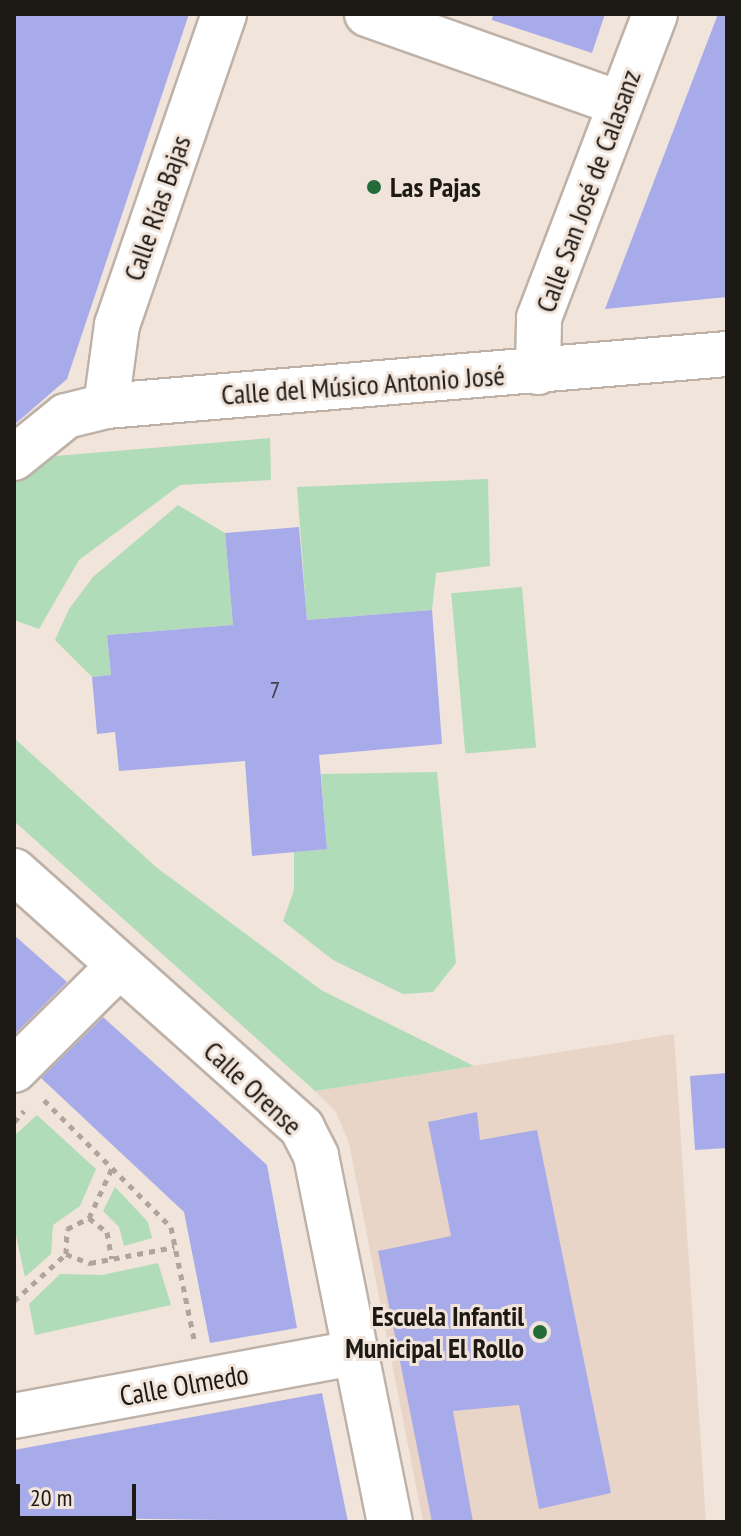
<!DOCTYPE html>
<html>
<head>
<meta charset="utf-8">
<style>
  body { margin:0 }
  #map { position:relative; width:741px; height:1536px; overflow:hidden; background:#f1e4da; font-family:"PT Sans Narrow",sans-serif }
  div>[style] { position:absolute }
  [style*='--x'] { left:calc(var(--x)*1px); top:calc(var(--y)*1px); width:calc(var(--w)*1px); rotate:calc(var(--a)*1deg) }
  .built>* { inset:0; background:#e9d5c7 }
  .green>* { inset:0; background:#b1dcb9; transform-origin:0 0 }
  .building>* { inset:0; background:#a8abe9 }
  .path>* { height:5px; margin-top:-2.5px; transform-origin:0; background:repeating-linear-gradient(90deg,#afa59d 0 6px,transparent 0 12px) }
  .roads { filter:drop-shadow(2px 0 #beb2a8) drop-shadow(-2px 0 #beb2a8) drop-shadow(0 2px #beb2a8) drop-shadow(0 -2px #beb2a8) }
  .minor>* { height:44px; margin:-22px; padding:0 22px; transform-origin:22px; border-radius:22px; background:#fff }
  .dots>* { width:22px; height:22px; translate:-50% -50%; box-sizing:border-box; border:4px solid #f1e4da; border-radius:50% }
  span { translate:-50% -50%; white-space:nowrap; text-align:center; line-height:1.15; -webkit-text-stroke:6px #f1e4da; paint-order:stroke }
  .number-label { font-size:24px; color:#403e4a }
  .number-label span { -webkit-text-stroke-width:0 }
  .poi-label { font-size:28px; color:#1d1915; font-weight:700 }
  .left { translate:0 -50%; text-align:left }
  .right { translate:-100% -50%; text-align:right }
  .street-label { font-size:28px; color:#1d1915 }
  .frame { position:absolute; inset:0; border:16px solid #1d1915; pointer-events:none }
  .scale { position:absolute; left:16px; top:1484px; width:120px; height:36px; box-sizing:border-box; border:4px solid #1d1915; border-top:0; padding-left:10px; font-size:24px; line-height:28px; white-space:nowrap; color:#1d1915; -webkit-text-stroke:6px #f1e4da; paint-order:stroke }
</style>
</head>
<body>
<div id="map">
  <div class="built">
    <div style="clip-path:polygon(674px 1034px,706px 1522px,423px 1522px,349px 1143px,336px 1112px,315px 1091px)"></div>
  </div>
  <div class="green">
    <div style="clip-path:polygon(270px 438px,271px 480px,180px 485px,79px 560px,39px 629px,14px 620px,14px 480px,43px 457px)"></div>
    <div style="clip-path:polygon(488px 479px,490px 566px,436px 573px,432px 610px,307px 620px,297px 487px)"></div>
    <div style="clip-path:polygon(178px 505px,225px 533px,233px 625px,107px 635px,111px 675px,92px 677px,55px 640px,69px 609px,93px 577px)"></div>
    <div style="left:522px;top:587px;width:161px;height:71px;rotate:85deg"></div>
    <div style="clip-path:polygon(14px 738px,156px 867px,321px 990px,474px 1066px,315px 1091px,14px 821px)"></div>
    <div style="clip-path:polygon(437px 772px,456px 963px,433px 992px,403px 994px,333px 960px,283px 921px,294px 890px,294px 852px,327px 848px,321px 774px)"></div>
    <div style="clip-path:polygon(37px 1115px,96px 1169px,80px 1206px,53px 1225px,51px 1254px,25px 1277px,14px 1226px,14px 1136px)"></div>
    <div style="clip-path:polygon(115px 1187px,148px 1222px,152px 1238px,124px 1246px,119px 1227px,103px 1211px)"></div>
    <div style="clip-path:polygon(158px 1263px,171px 1305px,35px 1335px,29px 1304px,60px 1274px,102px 1275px)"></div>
  </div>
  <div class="building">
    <div style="clip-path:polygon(14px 14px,189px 14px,67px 379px,14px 425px)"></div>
    <div style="clip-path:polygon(493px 14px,605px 14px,592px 53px,492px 20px)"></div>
    <div style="clip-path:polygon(718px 14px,727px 14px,727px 297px,605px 309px)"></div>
    <div style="clip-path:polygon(299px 527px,307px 620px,432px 610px,442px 744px,319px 755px,327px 849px,252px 856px,245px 761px,119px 771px,115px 732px,97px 734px,92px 677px,111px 675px,107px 635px,233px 625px,225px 533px)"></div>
    <div style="clip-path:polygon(14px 935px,67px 982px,14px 1035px)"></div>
    <div style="clip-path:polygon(103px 1017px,267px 1165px,297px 1328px,210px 1343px,184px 1212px,41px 1078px)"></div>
    <div style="clip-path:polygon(727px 1073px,727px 1148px,695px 1150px,690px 1076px)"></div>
    <div style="clip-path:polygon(477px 1112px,480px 1140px,537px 1130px,611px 1493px,539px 1509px,519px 1405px,453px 1411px,473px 1522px,432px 1522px,378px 1251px,451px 1236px,428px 1122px)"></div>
    <div style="clip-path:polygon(322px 1393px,348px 1522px,14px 1517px,14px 1450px)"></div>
  </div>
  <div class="path">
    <div style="--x:44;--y:1100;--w:180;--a:45"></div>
    <div style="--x:171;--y:1227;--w:114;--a:78.4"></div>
    <div style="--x:14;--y:1122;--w:15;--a:-48"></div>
    <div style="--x:89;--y:1218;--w:23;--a:38"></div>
    <div style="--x:107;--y:1232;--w:27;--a:80"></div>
    <div style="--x:66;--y:1254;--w:26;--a:21"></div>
    <div style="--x:90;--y:1263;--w:86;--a:-10.7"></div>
    <div style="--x:14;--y:1301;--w:70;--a:-42.1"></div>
    <div style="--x:66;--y:1254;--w:25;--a:-88"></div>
    <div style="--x:67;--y:1229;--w:25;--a:-27"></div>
    <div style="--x:89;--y:1218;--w:55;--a:-65.3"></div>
  </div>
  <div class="roads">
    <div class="minor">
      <div style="--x:367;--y:14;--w:267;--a:19.5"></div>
      <div style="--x:538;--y:372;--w:54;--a:-88.9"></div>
      <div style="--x:539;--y:318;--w:325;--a:-69.1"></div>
      <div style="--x:106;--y:406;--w:82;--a:-82.3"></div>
      <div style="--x:117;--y:325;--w:329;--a:-71"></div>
      <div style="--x:14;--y:458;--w:67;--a:-38.9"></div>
      <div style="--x:66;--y:416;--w:41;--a:-14"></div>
      <div style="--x:106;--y:406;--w:623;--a:-4.79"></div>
      <div style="--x:14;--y:871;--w:386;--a:41.7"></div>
      <div style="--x:302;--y:1128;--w:31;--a:63"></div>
      <div style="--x:316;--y:1156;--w:373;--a:78.6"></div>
      <div style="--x:14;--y:1070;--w:148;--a:-44.7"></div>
      <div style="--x:14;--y:1416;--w:346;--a:-10.5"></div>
    </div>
  </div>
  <div class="dots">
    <div style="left:374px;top:187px;background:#236c39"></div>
    <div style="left:540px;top:1332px;background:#236c39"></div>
  </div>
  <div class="number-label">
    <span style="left:275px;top:690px">7</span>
  </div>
  <div class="poi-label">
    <span class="left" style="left:390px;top:187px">Las Pajas</span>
    <span class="right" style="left:524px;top:1332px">Escuela Infantil<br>Municipal El Rollo</span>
  </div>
  <div class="street-label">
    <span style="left:588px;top:191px;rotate:-70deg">Calle San José de Calasanz</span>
    <span style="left:157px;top:208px;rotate:-71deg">Calle Rías Bajas</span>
    <span style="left:363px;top:385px;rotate:-4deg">Calle del Músico Antonio José</span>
    <span style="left:253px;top:1088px;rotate:43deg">Calle Orense</span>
    <span style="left:184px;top:1385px;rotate:-10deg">Calle Olmedo</span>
  </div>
  <div class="frame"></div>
  <div class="scale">20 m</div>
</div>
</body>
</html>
